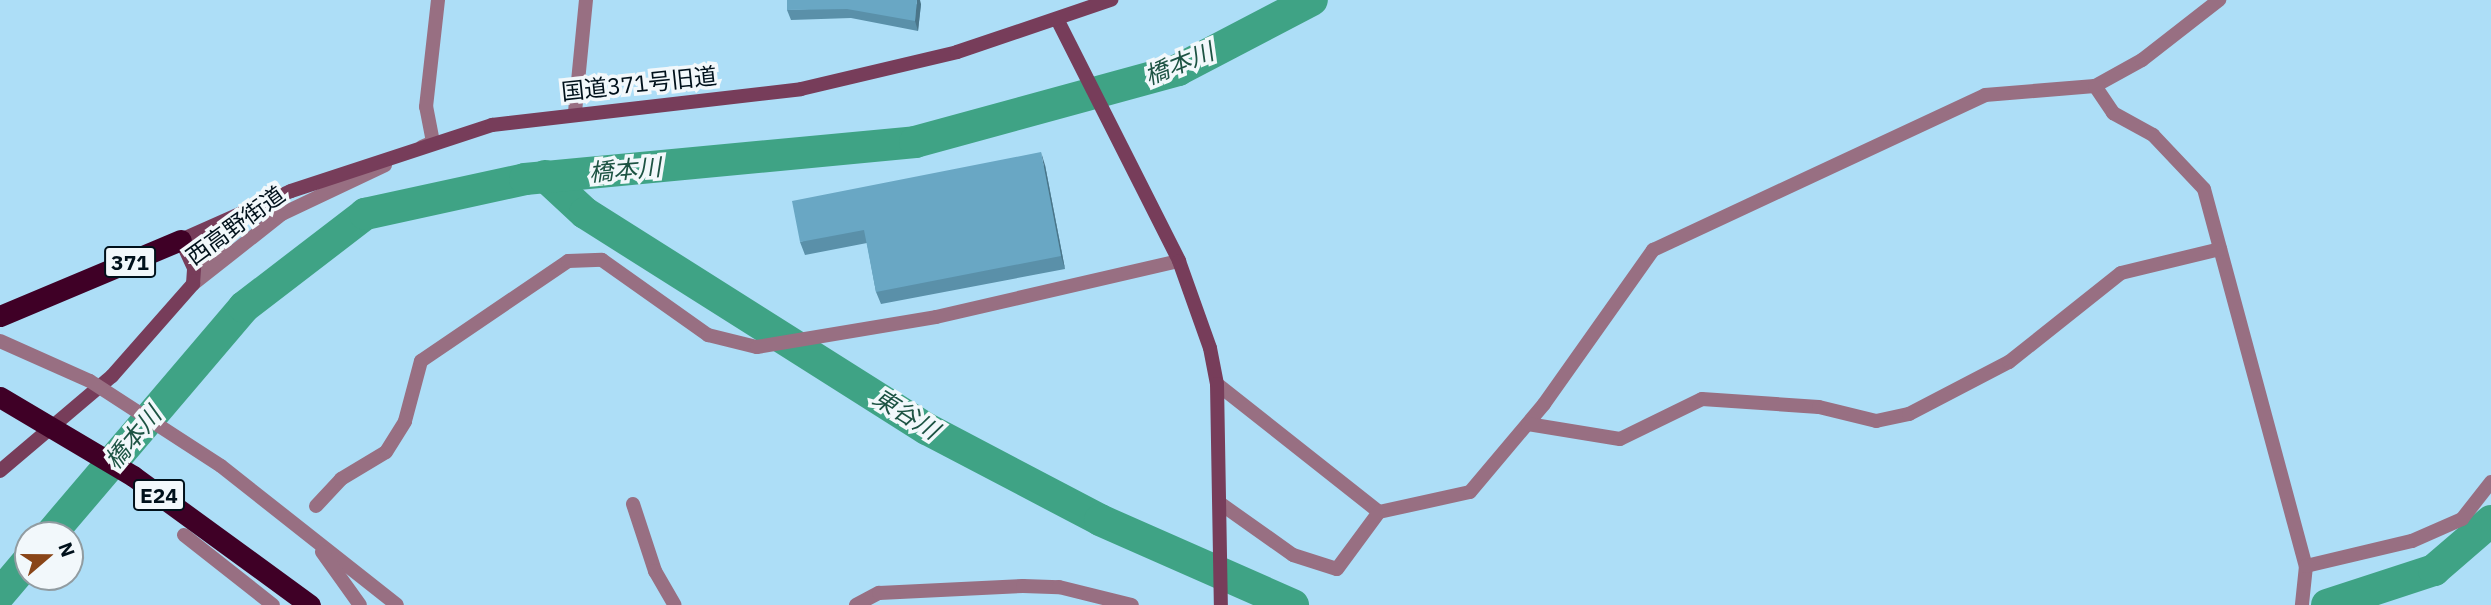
<!DOCTYPE html>
<html>
<head>
<meta charset="utf-8">
<style>
  body { margin:0 }
  #map { position:relative; width:2491px; height:605px; overflow:hidden; background:#addef7; font-family:"IBM Plex Sans","Noto Sans JP",sans-serif }
  div>[style] { position:absolute }
  [style*='--x'] { left:calc(var(--x)*1px); top:calc(var(--y)*1px); width:calc(var(--w)*1px); rotate:calc(var(--a)*1deg) }
  .river>* { height:32px; margin:-16px; padding:0 16px; transform-origin:16px; border-radius:16px; background:#3fa385 }
  .street>* { height:14px; margin:-7px; padding:0 7px; transform-origin:7px; border-radius:7px; background:#986f82 }
  .secondary>* { height:14px; margin:-7px; padding:0 7px; transform-origin:7px; border-radius:7px; background:#773d5a }
  .highway>* { height:21px; margin:-10.5px; padding:0 10.5px; transform-origin:10.5px; border-radius:10.5px; background:#3f0026 }
  .street-bridge>* { height:14px; margin:-7px; padding:0 7px; transform-origin:7px; border-radius:7px; background:#986f82 }
  .highway-bridge>* { height:21px; margin:-10.5px; padding:0 10.5px; transform-origin:10.5px; border-radius:10.5px; background:#3f0026 }
  .wall>* { inset:0; background:#5a90a9 }
  .shaded-wall>* { inset:0; background:#4a7589 }
  .building>* { inset:0; background:#69a7c4 }
  span { translate:-50% -50%; white-space:nowrap; text-align:center; line-height:1.15; -webkit-text-stroke:7px #f2f8fb; paint-order:stroke }
  .shield-label span { padding:2px 5px; background:#f2f8fb; border:2px solid; border-radius:5px; -webkit-text-stroke-width:0 }
  .shield-label { font-size:21px; color:#00111b; font-weight:700 }
  .street-label { font-size:23px; color:#00111b }
  .water-label { font-size:24px; color:#1d5343; font-style:italic }
  .north { position:absolute; left:14px; top:521px; width:70px; height:70px; box-sizing:border-box; background:#f2f8fb; border:2px solid #919ca1; border-radius:50%; rotate:70deg; font-size:19px; font-weight:700; line-height:28px; text-align:center; color:#00111b }
  .north::after { content:''; display:block; margin:auto; width:24px; height:32px; background:#894518; clip-path:polygon(50% 0,100% 100%,50% 72%,0 100%) }
</style>
</head>
<body>
<div id="map">
  <div class="river">
    <div style="--x:545;--y:176;--w:54;--a:42.8"></div>
    <div style="--x:585;--y:213;--w:404;--a:32.3"></div>
    <div style="--x:927;--y:429;--w:195;--a:27.7"></div>
    <div style="--x:1100;--y:520;--w:211;--a:23.8"></div>
    <div style="--x:50;--y:535;--w:299;--a:-49.6"></div>
    <div style="--x:244;--y:307;--w:153;--a:-37.5"></div>
    <div style="--x:365;--y:214;--w:164;--a:-12.3"></div>
    <div style="--x:525;--y:179;--w:392;--a:-5.4"></div>
    <div style="--x:915;--y:142;--w:273;--a:-15.3"></div>
    <div style="--x:1178;--y:70;--w:151;--a:-27.6"></div>
    <div style="--x:0;--y:594;--w:43;--a:-49.7"></div>
    <div style="--x:2327;--y:605;--w:113;--a:-18.1"></div>
    <div style="--x:2434;--y:570;--w:75;--a:-40.7"></div>
  </div>
  <div class="street">
    <div style="--x:2095;--y:86;--w:32;--a:56"></div>
    <div style="--x:2113;--y:113;--w:46;--a:28.8"></div>
    <div style="--x:2153;--y:135;--w:74;--a:46.6"></div>
    <div style="--x:2204;--y:189;--w:391;--a:74.9"></div>
    <div style="--x:2306;--y:566;--w:39;--a:96"></div>
    <div style="--x:575;--y:112;--w:113;--a:-84.4"></div>
    <div style="--x:422;--y:147;--w:12;--a:-24"></div>
    <div style="--x:433;--y:142;--w:36;--a:-101"></div>
    <div style="--x:426;--y:107;--w:108;--a:-83.6"></div>
    <div style="--x:204;--y:269;--w:72;--a:-53.4"></div>
    <div style="--x:193;--y:284;--w:113;--a:-38.2"></div>
    <div style="--x:282;--y:214;--w:114;--a:-25.4"></div>
    <div style="--x:1217;--y:384;--w:206;--a:38.3"></div>
    <div style="--x:1379;--y:512;--w:93;--a:-12.4"></div>
    <div style="--x:1470;--y:492;--w:115;--a:-49.9"></div>
    <div style="--x:1544;--y:404;--w:189;--a:-54.7"></div>
    <div style="--x:1653;--y:250;--w:366;--a:-25"></div>
    <div style="--x:1985;--y:95;--w:110;--a:-4.7"></div>
    <div style="--x:2095;--y:86;--w:54;--a:-29"></div>
    <div style="--x:2142;--y:60;--w:98;--a:-37.9"></div>
    <div style="--x:1528;--y:424;--w:93;--a:9.3"></div>
    <div style="--x:1620;--y:439;--w:91;--a:-26"></div>
    <div style="--x:1702;--y:399;--w:117;--a:3.9"></div>
    <div style="--x:1819;--y:407;--w:59;--a:13.8"></div>
    <div style="--x:1876;--y:421;--w:34;--a:-12"></div>
    <div style="--x:1909;--y:414;--w:113;--a:-27.5"></div>
    <div style="--x:2009;--y:362;--w:143;--a:-38.5"></div>
    <div style="--x:2121;--y:273;--w:102;--a:-13.6"></div>
    <div style="--x:221;--y:466;--w:224;--a:38.3"></div>
    <div style="--x:633;--y:504;--w:71;--a:71.8"></div>
    <div style="--x:655;--y:571;--w:39;--a:60"></div>
    <div style="--x:1221;--y:504;--w:88;--a:35.3"></div>
    <div style="--x:1293;--y:555;--w:46;--a:17.7"></div>
    <div style="--x:1337;--y:569;--w:71;--a:-53.6"></div>
    <div style="--x:316;--y:506;--w:37;--a:-47"></div>
    <div style="--x:341;--y:479;--w:52;--a:-31"></div>
    <div style="--x:386;--y:452;--w:36;--a:-58"></div>
    <div style="--x:405;--y:421;--w:62;--a:-75.1"></div>
    <div style="--x:421;--y:361;--w:178;--a:-34.2"></div>
    <div style="--x:568;--y:261;--w:34;--a:-2"></div>
    <div style="--x:602;--y:260;--w:130;--a:35.3"></div>
    <div style="--x:708;--y:335;--w:50;--a:13.8"></div>
    <div style="--x:757;--y:347;--w:181;--a:-9.5"></div>
    <div style="--x:936;--y:317;--w:249;--a:-13"></div>
    <div style="--x:184;--y:535;--w:113;--a:38.2"></div>
    <div style="--x:322;--y:552;--w:65;--a:54.4"></div>
    <div style="--x:2306;--y:566;--w:109;--a:-13.3"></div>
    <div style="--x:2412;--y:541;--w:55;--a:-23.7"></div>
    <div style="--x:2462;--y:519;--w:47;--a:-51.9"></div>
    <div style="--x:856;--y:605;--w:26;--a:-28"></div>
    <div style="--x:879;--y:593;--w:144;--a:-2.8"></div>
    <div style="--x:1023;--y:586;--w:36;--a:2"></div>
    <div style="--x:1059;--y:587;--w:75;--a:13.9"></div>
  </div>
  <div class="secondary">
    <div style="--x:1057;--y:19;--w:271;--a:63.2"></div>
    <div style="--x:1179;--y:261;--w:92;--a:70.4"></div>
    <div style="--x:1210;--y:348;--w:37;--a:79"></div>
    <div style="--x:1217;--y:384;--w:221;--a:89"></div>
    <div style="--x:0;--y:471;--w:147;--a:-40.3"></div>
    <div style="--x:112;--y:376;--w:123;--a:-48.6"></div>
    <div style="--x:193;--y:284;--w:16;--a:-86"></div>
    <div style="--x:194;--y:268;--w:31;--a:-115"></div>
    <div style="--x:181;--y:240;--w:120;--a:-24"></div>
    <div style="--x:291;--y:191;--w:212;--a:-18.2"></div>
    <div style="--x:492;--y:125;--w:311;--a:-6.6"></div>
    <div style="--x:801;--y:89;--w:160;--a:-13.3"></div>
    <div style="--x:957;--y:52;--w:163;--a:-18.7"></div>
  </div>
  <div class="highway">
    <div style="--x:0;--y:316;--w:196;--a:-22.8"></div>
  </div>
  <div class="street-bridge">
    <div style="--x:0;--y:341;--w:98;--a:24"></div>
    <div style="--x:90;--y:381;--w:156;--a:33"></div>
  </div>
  <div class="highway-bridge">
    <div style="--x:0;--y:397;--w:155;--a:30.7"></div>
    <div style="--x:133;--y:476;--w:219;--a:36.1"></div>
  </div>
  <div class="wall">
    <div style="clip-path:polygon(921px 4px,918px 31px,851px 18px,791px 20px,787px 10px)"></div>
    <div style="clip-path:polygon(1045px 165px,1065px 269px,881px 304px,876px 292px,867px 243px,805px 255px,800px 242px)"></div>
  </div>
  <div class="shaded-wall">
    <div style="clip-path:polygon(917px 0,920px 0,921px 4px,918px 31px,915px 21px)"></div>
    <div style="clip-path:polygon(1041px 152px,1045px 165px,1065px 269px,1061px 256px)"></div>
  </div>
  <div class="building">
    <div style="clip-path:polygon(787px 0,917px 0,915px 21px,847px 9px,787px 10px)"></div>
    <div style="clip-path:polygon(1041px 152px,1061px 256px,876px 292px,864px 230px,800px 242px,792px 201px)"></div>
  </div>
  <div class="shield-label">
    <span style="left:130px;top:262px">371</span>
    <span style="left:159px;top:495px">E24</span>
  </div>
  <div class="street-label">
    <span style="left:639px;top:83px;rotate:-6deg">国道371号旧道</span>
    <span style="left:235px;top:225px;rotate:-36deg">西高野街道</span>
  </div>
  <div class="water-label">
    <span style="left:1179px;top:64px;rotate:-22deg">橋本川</span>
    <span style="left:625px;top:170px;rotate:-5deg">橋本川</span>
    <span style="left:906px;top:414px;rotate:32deg">東谷川</span>
    <span style="left:133px;top:438px;rotate:-50deg">橋本川</span>
  </div>
  <div class="north">N</div>
</div>
</body>
</html>
